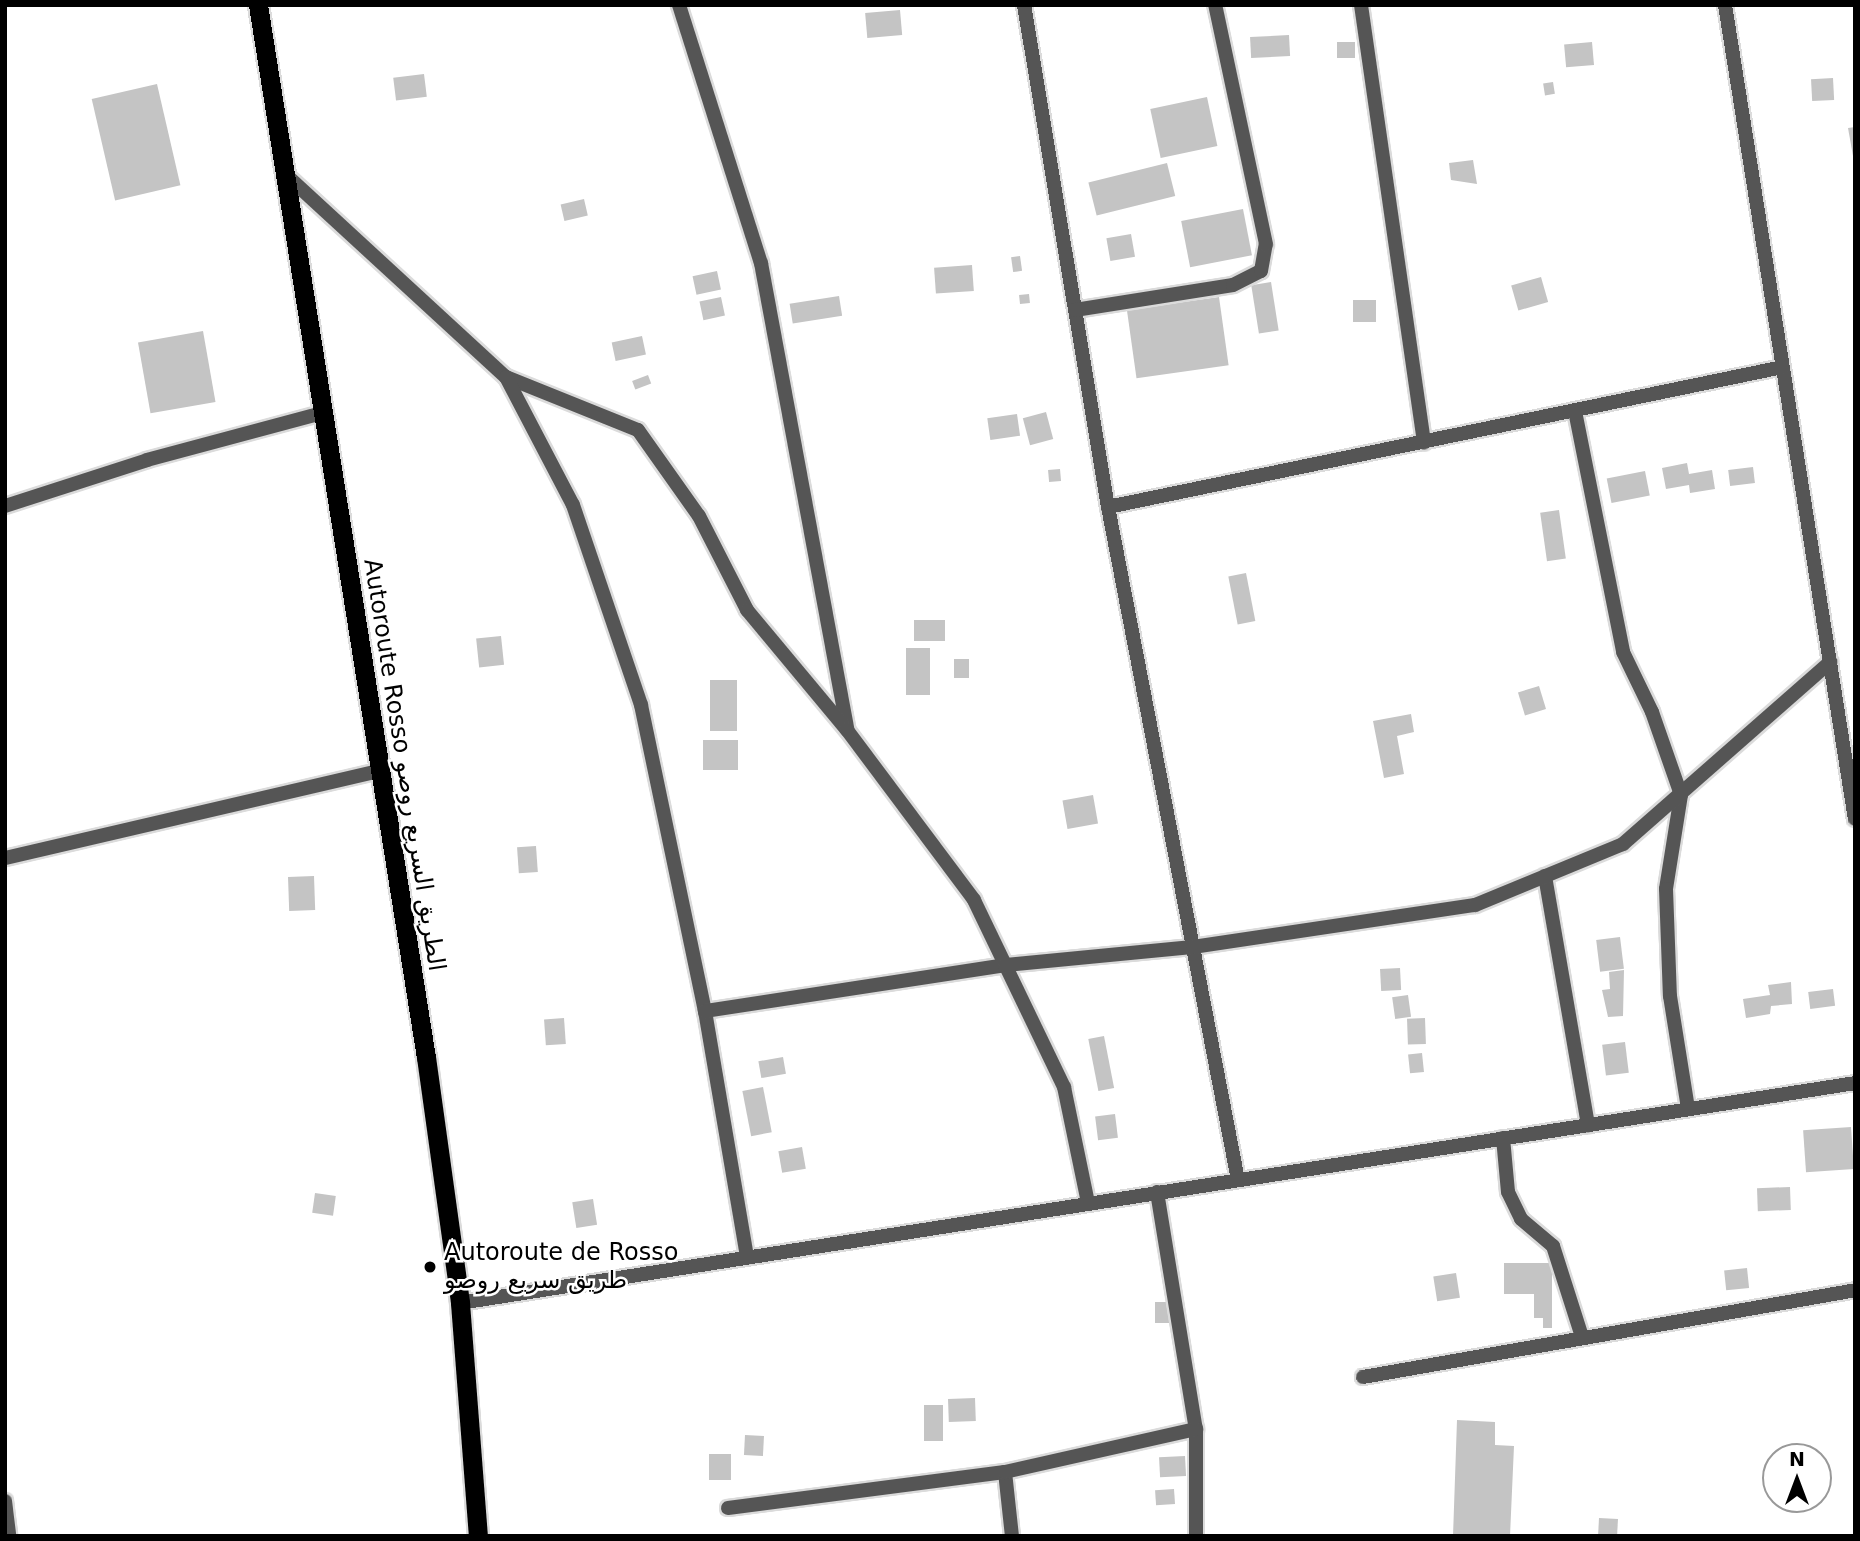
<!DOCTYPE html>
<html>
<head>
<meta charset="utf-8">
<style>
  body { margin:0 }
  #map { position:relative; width:1860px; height:1541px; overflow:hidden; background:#fff; font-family:"DejaVu Sans",Vazirmatn,sans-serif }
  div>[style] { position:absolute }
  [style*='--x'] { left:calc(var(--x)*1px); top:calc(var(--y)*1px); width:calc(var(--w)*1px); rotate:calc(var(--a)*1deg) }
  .building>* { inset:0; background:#c4c4c4; transform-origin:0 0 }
  .roads { filter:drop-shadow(2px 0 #dbdbdb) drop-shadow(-2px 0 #dbdbdb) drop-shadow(0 2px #dbdbdb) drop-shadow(0 -2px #dbdbdb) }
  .minor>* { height:14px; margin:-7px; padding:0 7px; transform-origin:7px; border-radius:7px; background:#555 }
  .trunk>* { height:19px; margin:-9.5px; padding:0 9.5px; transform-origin:9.5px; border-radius:9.5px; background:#000 }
  .dots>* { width:19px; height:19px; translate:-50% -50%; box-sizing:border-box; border:4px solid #fff; border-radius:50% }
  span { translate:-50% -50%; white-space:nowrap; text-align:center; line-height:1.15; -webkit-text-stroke:5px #fff; paint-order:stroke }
  .street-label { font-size:24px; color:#000 }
  .poi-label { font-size:24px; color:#000 }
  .left { translate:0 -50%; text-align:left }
  .frame { position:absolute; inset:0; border:7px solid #000; pointer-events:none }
  .north { position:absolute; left:1762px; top:1443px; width:70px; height:70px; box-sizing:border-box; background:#fff; border:2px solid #999; border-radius:50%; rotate:0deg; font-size:19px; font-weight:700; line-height:28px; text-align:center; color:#000 }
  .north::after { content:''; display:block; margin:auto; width:24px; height:32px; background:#000; clip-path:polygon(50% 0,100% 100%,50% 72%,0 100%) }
</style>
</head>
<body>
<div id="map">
  <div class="building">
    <div style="left:900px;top:10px;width:25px;height:35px;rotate:85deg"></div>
    <div style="left:1289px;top:35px;width:21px;height:39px;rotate:87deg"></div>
    <div style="left:1337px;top:42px;width:18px;height:16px"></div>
    <div style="left:1592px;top:42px;width:23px;height:28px;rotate:85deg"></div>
    <div style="left:424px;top:74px;width:23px;height:31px;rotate:83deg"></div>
    <div style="left:1833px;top:78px;width:22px;height:22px;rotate:87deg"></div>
    <div style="left:1553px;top:82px;width:12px;height:10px;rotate:81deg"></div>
    <div style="left:157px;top:84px;width:104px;height:67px;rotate:77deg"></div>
    <div style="left:1207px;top:97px;width:50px;height:58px;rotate:78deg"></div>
    <div style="clip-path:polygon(1855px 127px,1855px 156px,1853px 156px,1848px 128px)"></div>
    <div style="clip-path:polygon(1473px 160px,1477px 184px,1451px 180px,1449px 163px)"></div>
    <div style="left:1167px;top:163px;width:34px;height:81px;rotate:76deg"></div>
    <div style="left:584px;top:199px;width:17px;height:24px;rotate:77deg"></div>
    <div style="left:1243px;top:209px;width:47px;height:63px;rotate:79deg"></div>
    <div style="left:1131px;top:234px;width:23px;height:25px;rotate:80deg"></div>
    <div style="left:1020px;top:256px;width:15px;height:9px;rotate:82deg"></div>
    <div style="left:972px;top:265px;width:26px;height:38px;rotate:86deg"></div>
    <div style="left:717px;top:271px;width:19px;height:25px;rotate:78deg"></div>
    <div style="left:1541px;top:277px;width:26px;height:31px;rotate:74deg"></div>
    <div style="left:1271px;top:282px;width:49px;height:20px;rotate:81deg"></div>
    <div style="left:1029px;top:294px;width:9px;height:10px;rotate:84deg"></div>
    <div style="left:839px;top:296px;width:20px;height:50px;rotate:81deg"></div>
    <div style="left:721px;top:297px;width:19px;height:22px;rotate:78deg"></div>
    <div style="left:1219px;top:297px;width:69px;height:93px;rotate:82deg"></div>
    <div style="left:1353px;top:300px;width:23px;height:22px"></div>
    <div style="left:203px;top:331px;width:72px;height:66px;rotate:80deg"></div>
    <div style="left:642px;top:336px;width:19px;height:31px;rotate:78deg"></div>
    <div style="left:648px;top:375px;width:9px;height:17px;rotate:69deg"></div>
    <div style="left:1046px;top:412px;width:28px;height:24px;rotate:75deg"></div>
    <div style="left:1017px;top:414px;width:22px;height:30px;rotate:82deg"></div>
    <div style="clip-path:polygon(1687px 463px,1689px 474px,1712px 470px,1715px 489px,1690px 493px,1689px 485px,1666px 489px,1662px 468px)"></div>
    <div style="left:1753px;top:467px;width:16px;height:25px;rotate:83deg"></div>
    <div style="left:1060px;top:469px;width:12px;height:12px;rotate:85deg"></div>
    <div style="left:1645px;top:471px;width:25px;height:39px;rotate:79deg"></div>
    <div style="left:1559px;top:510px;width:49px;height:19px;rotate:82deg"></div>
    <div style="left:1246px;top:573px;width:49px;height:18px;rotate:79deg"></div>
    <div style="left:945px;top:620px;width:21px;height:31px;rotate:90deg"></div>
    <div style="left:501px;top:636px;width:29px;height:25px;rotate:84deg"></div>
    <div style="left:906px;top:648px;width:24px;height:47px"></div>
    <div style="left:954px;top:659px;width:15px;height:19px"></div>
    <div style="left:710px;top:680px;width:27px;height:51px"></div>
    <div style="left:1539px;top:686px;width:24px;height:22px;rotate:73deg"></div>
    <div style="clip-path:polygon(1411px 714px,1414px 732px,1397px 736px,1404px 774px,1384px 778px,1373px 721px)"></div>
    <div style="left:703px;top:740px;width:35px;height:30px"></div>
    <div style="left:1093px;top:795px;width:29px;height:31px;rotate:80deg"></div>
    <div style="left:536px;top:846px;width:26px;height:19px;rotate:86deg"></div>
    <div style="left:314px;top:876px;width:34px;height:26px;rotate:88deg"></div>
    <div style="left:1620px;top:937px;width:32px;height:24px;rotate:83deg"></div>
    <div style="left:1400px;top:968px;width:22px;height:20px;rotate:87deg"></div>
    <div style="clip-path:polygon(1624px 970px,1623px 1016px,1608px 1017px,1602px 990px,1610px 989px,1609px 972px)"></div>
    <div style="clip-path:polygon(1791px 982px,1792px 1004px,1771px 1006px,1770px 1014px,1746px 1018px,1743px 999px,1770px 995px,1768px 985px)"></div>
    <div style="left:1833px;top:989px;width:17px;height:25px;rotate:83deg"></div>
    <div style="left:1408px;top:995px;width:22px;height:16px;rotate:82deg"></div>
    <div style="left:564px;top:1018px;width:26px;height:20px;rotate:86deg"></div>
    <div style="left:1425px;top:1018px;width:26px;height:18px;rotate:88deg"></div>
    <div style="left:1104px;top:1036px;width:53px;height:16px;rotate:79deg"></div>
    <div style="left:1625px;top:1042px;width:31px;height:23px;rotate:83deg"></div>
    <div style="left:1422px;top:1053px;width:19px;height:14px;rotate:84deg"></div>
    <div style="left:783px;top:1057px;width:17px;height:25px;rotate:80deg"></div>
    <div style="left:763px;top:1087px;width:46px;height:21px;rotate:79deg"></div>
    <div style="left:1115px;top:1114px;width:24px;height:20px;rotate:83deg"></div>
    <div style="left:1851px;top:1127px;width:42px;height:48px;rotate:86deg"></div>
    <div style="left:802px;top:1147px;width:22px;height:24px;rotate:80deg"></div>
    <div style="left:1790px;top:1187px;width:23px;height:33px;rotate:88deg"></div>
    <div style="left:315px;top:1193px;width:21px;height:20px;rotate:8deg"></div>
    <div style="left:593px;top:1199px;width:26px;height:21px;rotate:81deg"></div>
    <div style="clip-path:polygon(1504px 1263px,1552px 1263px,1552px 1328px,1543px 1328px,1543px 1318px,1534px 1318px,1534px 1294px,1504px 1294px)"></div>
    <div style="left:1747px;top:1268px;width:20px;height:23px;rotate:84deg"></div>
    <div style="left:1456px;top:1273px;width:25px;height:23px;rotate:81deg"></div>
    <div style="left:1155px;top:1302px;width:19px;height:21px"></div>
    <div style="left:975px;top:1398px;width:23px;height:27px;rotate:88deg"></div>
    <div style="left:943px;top:1405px;width:36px;height:19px;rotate:90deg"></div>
    <div style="clip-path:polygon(1457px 1420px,1495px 1422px,1495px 1445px,1514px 1446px,1510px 1536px,1453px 1536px)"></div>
    <div style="left:745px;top:1435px;width:19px;height:20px;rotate:3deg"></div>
    <div style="left:709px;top:1454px;width:22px;height:26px"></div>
    <div style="left:1185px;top:1456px;width:20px;height:26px;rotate:87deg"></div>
    <div style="left:1174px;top:1489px;width:15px;height:19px;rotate:86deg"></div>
    <div style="left:1599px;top:1518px;width:19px;height:18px;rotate:3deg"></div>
  </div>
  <div class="roads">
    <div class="minor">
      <div style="--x:679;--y:5;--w:271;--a:72.4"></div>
      <div style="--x:761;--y:263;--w:474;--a:79.5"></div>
      <div style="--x:1024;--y:5;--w:509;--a:80.5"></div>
      <div style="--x:1108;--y:507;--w:685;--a:79.07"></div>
      <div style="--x:1361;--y:5;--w:442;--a:81.8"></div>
      <div style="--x:1725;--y:5;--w:824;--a:80.93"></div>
      <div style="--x:285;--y:174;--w:300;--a:42.6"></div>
      <div style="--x:506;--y:377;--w:142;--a:21.9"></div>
      <div style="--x:638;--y:430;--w:105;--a:54.7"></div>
      <div style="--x:699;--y:516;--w:106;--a:62.9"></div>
      <div style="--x:747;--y:610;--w:156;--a:50.2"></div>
      <div style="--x:847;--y:730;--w:212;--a:53.2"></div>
      <div style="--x:974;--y:900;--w:208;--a:64.3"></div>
      <div style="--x:1064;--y:1087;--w:118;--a:78.3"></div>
      <div style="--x:1075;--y:310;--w:160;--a:-9"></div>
      <div style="--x:1233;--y:285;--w:31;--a:-27"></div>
      <div style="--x:1261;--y:271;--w:27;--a:-80"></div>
      <div style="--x:1266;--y:244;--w:244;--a:-102"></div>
      <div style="--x:506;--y:377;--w:144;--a:62.4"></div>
      <div style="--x:573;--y:505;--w:211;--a:71.2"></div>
      <div style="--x:641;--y:705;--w:313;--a:78.2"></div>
      <div style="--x:705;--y:1011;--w:250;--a:80.3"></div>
      <div style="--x:1575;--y:411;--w:246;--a:78.7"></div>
      <div style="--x:1623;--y:652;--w:67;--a:64.2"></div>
      <div style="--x:1652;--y:712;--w:88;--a:70.7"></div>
      <div style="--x:1681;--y:795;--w:95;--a:99.1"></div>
      <div style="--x:1666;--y:889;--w:107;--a:87.9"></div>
      <div style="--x:1670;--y:996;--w:114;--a:80.9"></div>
      <div style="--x:5;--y:506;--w:149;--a:-17.9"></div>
      <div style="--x:147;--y:460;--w:182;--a:-15"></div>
      <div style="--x:1108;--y:507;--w:689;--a:-11.72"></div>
      <div style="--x:5;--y:858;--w:385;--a:-13.1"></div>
      <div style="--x:1545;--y:876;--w:253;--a:80.2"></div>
      <div style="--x:705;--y:1011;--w:304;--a:-8.7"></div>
      <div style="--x:1005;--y:965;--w:189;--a:-5.5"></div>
      <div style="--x:1193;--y:947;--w:285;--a:-8.5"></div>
      <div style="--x:1475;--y:905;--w:160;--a:-22.4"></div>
      <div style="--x:1623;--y:844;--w:276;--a:-41.3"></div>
      <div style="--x:1503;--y:1138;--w:54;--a:84.7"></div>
      <div style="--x:1508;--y:1192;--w:30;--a:64"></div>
      <div style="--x:1521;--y:1219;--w:42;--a:40.2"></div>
      <div style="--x:1553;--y:1246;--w:96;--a:72.3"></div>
      <div style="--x:1157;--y:1192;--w:240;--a:80.7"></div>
      <div style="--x:1196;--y:1429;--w:107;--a:90"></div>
      <div style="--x:460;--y:1303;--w:1412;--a:-8.96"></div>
      <div style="--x:1363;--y:1377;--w:500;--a:-10"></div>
      <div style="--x:1005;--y:1472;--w:64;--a:83.8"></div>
      <div style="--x:5;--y:1501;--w:35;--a:83"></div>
      <div style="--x:728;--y:1508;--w:279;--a:-7.4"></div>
      <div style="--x:1005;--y:1472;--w:196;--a:-12.7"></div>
    </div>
    <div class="trunk">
      <div style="--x:258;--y:5;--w:1065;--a:80.93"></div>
      <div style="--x:426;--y:1057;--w:248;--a:82.1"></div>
      <div style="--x:460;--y:1303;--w:234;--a:85.6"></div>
    </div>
  </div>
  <div class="dots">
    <div style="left:430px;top:1267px;background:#000"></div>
  </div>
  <div class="street-label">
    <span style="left:404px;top:765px;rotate:81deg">Autoroute Rosso الطريق السريع روصو</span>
  </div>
  <div class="poi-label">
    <span class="left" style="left:444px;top:1267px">Autoroute de Rosso<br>طريق سريع روصو</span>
  </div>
  <div class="frame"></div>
  <div class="north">N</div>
</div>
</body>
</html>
